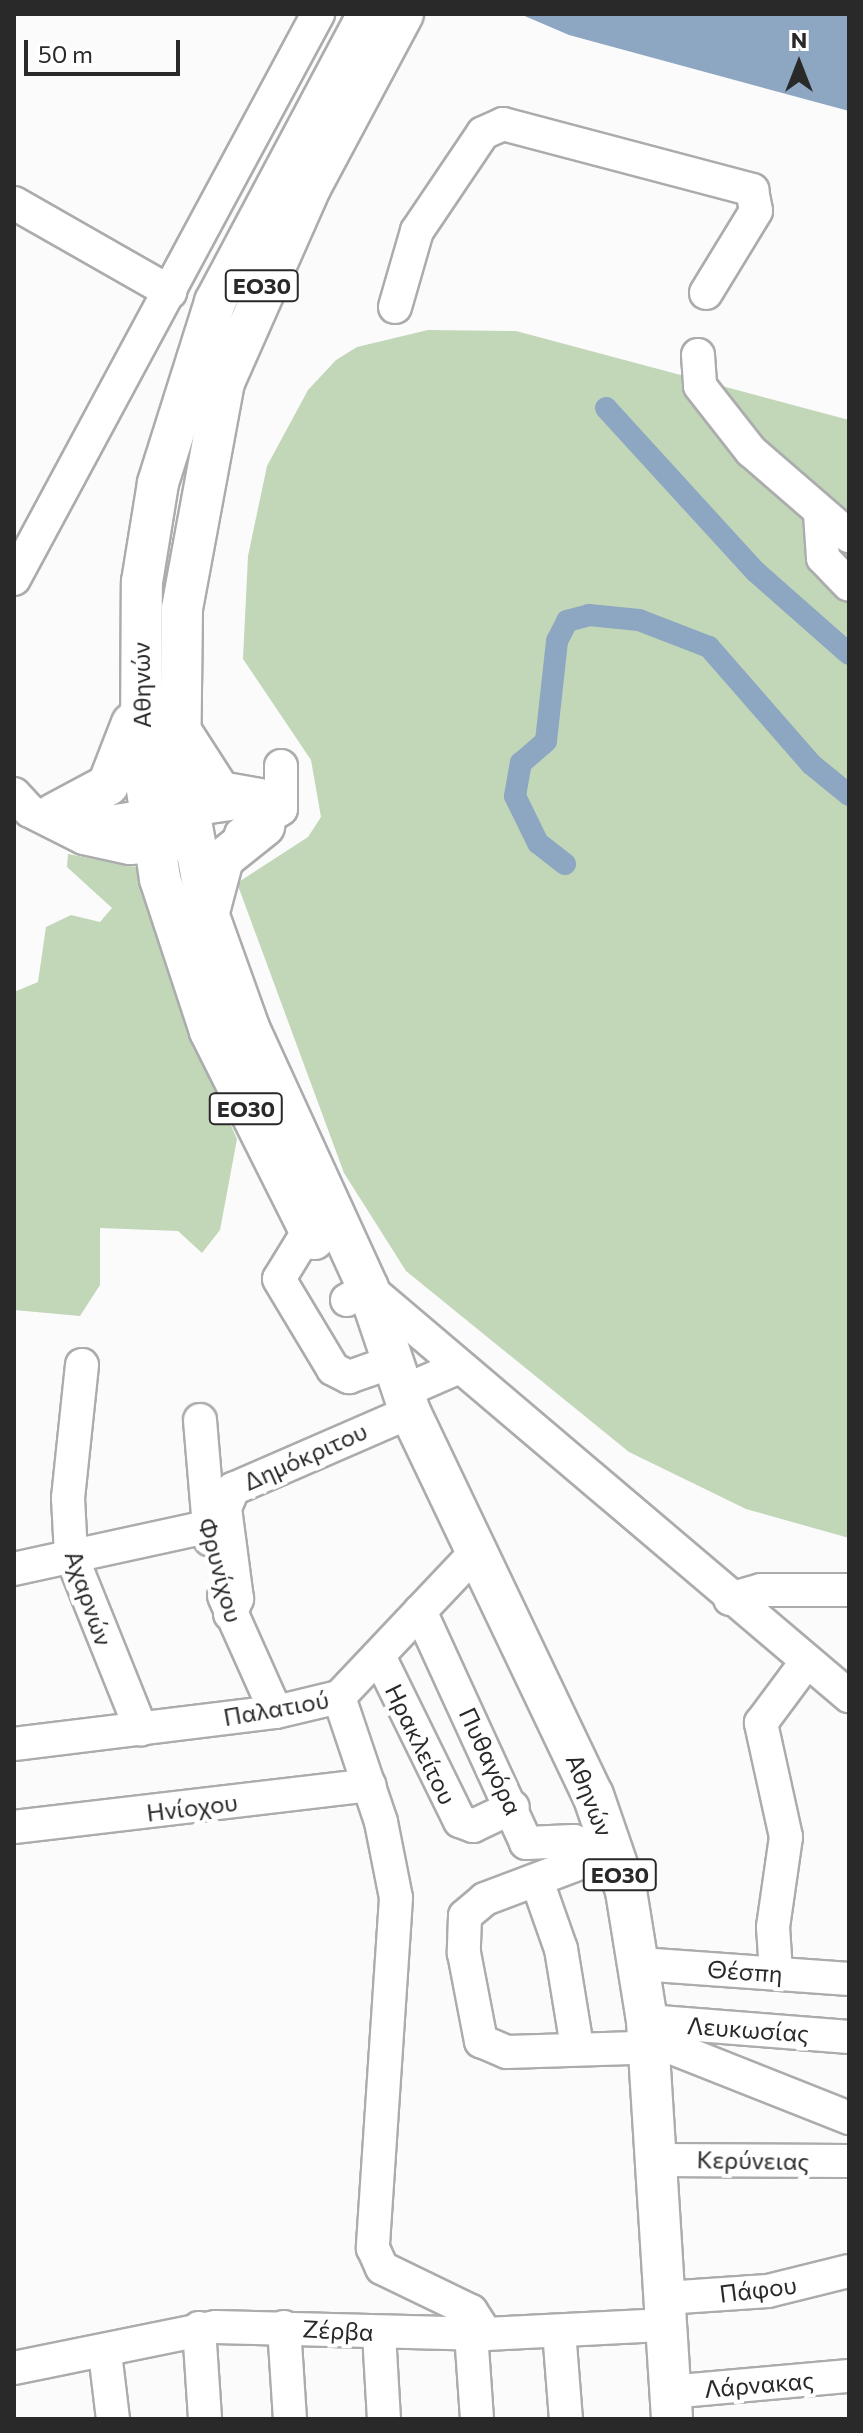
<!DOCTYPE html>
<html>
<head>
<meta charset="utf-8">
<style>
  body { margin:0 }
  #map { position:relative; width:863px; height:2433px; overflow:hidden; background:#fbfbfc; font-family:Commissioner,sans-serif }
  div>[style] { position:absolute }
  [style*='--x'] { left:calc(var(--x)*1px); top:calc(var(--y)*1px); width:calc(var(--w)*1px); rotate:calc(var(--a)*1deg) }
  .green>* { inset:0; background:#c2d6b8 }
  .water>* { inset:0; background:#8da6c2 }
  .canal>* { height:22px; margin:-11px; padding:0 11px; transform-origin:11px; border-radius:11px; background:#8da6c2 }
  .roads { filter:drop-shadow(2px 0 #abacad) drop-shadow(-2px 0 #abacad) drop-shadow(0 2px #abacad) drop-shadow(0 -2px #abacad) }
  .minor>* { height:32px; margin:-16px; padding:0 16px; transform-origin:16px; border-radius:16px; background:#fff }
  .major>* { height:40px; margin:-20px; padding:0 20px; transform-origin:20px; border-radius:20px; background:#fff }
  span { translate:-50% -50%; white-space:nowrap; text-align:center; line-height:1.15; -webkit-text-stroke:8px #fff; paint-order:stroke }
  .shield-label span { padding:2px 6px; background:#fff; border:2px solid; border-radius:6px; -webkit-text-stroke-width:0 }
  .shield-label { font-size:22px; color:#29292a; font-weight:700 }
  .street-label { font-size:24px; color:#29292a }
  .frame { position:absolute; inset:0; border:16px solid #29292a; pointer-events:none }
  .north { position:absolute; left:759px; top:24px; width:80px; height:80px; -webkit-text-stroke:6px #fff; paint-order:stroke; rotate:0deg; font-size:22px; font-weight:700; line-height:32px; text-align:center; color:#29292a }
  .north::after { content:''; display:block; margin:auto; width:28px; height:36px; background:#29292a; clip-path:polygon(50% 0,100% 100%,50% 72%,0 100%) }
  .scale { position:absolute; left:24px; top:40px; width:156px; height:36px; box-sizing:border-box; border:4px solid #29292a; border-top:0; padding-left:10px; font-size:24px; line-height:28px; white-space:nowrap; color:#29292a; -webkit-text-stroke:6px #fff; paint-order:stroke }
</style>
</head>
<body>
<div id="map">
  <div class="green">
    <div style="clip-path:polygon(428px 330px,516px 331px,849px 420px,849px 1538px,746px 1509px,629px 1452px,406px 1271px,344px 1173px,237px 883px,308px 837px,321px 817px,311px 760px,243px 659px,248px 556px,267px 466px,308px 390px,336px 360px,357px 347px)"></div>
    <div style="clip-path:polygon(68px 854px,136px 867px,189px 1029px,237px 1139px,220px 1230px,202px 1253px,178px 1231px,100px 1228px,100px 1285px,80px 1316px,14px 1310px,14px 992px,38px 982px,46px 927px,71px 915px,100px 922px,112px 908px,67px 867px)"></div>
  </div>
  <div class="water">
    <div style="clip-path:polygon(520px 14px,849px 14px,849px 111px,569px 35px)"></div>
  </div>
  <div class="canal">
    <div style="--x:606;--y:408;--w:222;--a:47.6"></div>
    <div style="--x:756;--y:572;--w:124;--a:41.4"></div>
    <div style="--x:565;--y:864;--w:34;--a:-142"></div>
    <div style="--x:538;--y:843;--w:52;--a:-116.1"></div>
    <div style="--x:515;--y:796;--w:34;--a:-80"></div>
    <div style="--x:521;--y:763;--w:33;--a:-41"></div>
    <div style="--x:546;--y:741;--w:101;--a:-83.7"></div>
    <div style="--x:557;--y:641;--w:22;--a:-63"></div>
    <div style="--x:567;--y:621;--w:23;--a:-15"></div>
    <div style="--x:589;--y:615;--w:50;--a:5.7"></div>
    <div style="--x:639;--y:620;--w:75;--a:21.1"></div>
    <div style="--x:709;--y:647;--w:155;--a:48.9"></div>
    <div style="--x:811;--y:764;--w:49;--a:39.2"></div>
  </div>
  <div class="roads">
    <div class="minor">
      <div style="--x:14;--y:203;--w:180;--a:29.7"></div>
      <div style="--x:395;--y:307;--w:79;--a:-73.9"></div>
      <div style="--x:417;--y:231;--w:118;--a:-56"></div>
      <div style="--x:483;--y:133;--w:22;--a:-24"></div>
      <div style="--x:503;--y:124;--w:258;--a:14.8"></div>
      <div style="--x:752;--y:190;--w:21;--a:79"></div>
      <div style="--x:756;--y:211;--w:96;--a:121.4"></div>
      <div style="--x:698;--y:355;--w:31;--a:86"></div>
      <div style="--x:700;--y:386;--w:83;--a:51.9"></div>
      <div style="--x:751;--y:451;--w:130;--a:40.9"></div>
      <div style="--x:820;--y:514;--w:44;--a:86.1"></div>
      <div style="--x:823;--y:558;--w:37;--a:46"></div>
      <div style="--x:14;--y:579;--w:642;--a:-61.72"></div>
      <div style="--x:14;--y:794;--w:23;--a:47"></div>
      <div style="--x:30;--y:811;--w:60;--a:26.6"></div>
      <div style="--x:84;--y:838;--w:47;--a:12.3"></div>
      <div style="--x:130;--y:848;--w:49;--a:-4.7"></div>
      <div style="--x:66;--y:817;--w:49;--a:4.7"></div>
      <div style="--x:115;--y:821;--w:144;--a:-8.4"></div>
      <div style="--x:241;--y:834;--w:47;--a:-32"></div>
      <div style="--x:281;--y:809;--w:43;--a:-90"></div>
      <div style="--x:309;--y:1230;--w:57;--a:121.5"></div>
      <div style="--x:279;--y:1279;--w:105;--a:59"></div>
      <div style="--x:333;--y:1369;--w:18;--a:27"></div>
      <div style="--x:349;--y:1377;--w:42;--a:-19.3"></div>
      <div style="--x:347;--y:1300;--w:24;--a:-30"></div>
      <div style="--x:368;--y:1288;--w:631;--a:40.31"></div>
      <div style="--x:82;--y:1365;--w:134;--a:96"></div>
      <div style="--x:68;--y:1498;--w:57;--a:87"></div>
      <div style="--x:71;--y:1555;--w:188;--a:68.1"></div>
      <div style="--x:402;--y:1392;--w:60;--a:-23.6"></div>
      <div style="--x:200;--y:1420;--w:120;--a:85.2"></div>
      <div style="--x:14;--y:1569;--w:198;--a:-12.3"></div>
      <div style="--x:224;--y:1596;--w:127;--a:65.9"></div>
      <div style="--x:730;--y:1599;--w:32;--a:-16"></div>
      <div style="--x:761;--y:1590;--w:88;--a:0"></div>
      <div style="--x:420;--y:1611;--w:255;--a:65.4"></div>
      <div style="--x:526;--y:1843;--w:48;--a:-2.4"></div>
      <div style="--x:574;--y:1841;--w:25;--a:56"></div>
      <div style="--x:230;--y:1614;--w:17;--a:-65"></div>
      <div style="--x:237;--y:1599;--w:92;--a:-97.5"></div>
      <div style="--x:225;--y:1508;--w:21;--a:-67"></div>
      <div style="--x:233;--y:1489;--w:193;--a:-23.5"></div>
      <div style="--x:379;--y:1656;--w:184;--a:63.9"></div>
      <div style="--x:460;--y:1821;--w:14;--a:21"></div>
      <div style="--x:473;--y:1826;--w:44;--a:-25.4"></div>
      <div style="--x:339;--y:1697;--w:132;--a:71.4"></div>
      <div style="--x:381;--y:1822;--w:77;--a:78.8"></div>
      <div style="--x:396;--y:1898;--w:351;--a:93.8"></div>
      <div style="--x:373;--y:2248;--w:22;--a:66"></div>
      <div style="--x:382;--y:2268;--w:99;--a:25.8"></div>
      <div style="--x:471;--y:2311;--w:27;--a:57"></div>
      <div style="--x:14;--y:1744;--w:264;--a:-7"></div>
      <div style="--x:276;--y:1712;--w:65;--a:-13.4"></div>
      <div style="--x:339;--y:1697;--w:199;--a:-46.6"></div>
      <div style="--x:14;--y:1827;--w:358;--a:-6.7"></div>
      <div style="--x:612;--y:1851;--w:136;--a:159.3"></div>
      <div style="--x:485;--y:1899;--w:26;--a:140"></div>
      <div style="--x:465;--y:1916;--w:37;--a:92"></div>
      <div style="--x:464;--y:1953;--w:90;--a:79.1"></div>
      <div style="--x:481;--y:2041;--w:28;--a:23"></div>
      <div style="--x:507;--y:2052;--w:163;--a:-1.8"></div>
      <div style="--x:670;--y:2047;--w:193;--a:21.6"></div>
      <div style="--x:537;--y:1881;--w:72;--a:70.6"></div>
      <div style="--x:561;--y:1949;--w:99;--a:80.7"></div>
      <div style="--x:640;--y:1964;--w:210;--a:4.1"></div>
      <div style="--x:776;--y:1972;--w:45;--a:-93.8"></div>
      <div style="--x:773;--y:1927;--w:91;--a:-81.8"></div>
      <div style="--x:786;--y:1837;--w:117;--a:-102.4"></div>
      <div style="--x:761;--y:1723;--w:77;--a:-53.4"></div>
      <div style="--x:647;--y:2021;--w:203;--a:4.5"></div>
      <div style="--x:657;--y:2160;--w:192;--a:0.3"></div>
      <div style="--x:665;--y:2298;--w:103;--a:-3.9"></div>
      <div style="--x:768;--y:2291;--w:83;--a:-13.9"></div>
      <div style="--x:284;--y:2327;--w:92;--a:86.3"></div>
      <div style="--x:199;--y:2328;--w:91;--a:86.2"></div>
      <div style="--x:559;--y:2331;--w:88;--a:85.5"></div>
      <div style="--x:379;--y:2333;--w:86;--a:86.7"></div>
      <div style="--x:471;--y:2333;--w:86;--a:86"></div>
      <div style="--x:105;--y:2353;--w:66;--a:83.1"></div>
      <div style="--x:14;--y:2368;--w:206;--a:-11.5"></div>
      <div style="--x:216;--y:2327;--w:270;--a:1.5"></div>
      <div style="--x:486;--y:2334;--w:180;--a:-2.9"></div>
      <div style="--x:669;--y:2392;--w:181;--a:-5.1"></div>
    </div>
    <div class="major">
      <div style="--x:403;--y:14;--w:195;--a:118.1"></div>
      <div style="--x:311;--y:186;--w:214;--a:113.9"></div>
      <div style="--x:224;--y:382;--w:231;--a:100.5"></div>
      <div style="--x:182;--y:609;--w:154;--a:90.7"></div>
      <div style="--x:180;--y:763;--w:156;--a:79.3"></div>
      <div style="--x:209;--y:916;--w:119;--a:70.3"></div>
      <div style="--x:249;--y:1028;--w:286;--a:65.4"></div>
      <div style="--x:368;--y:1288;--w:131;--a:71.3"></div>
      <div style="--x:410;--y:1412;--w:424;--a:64.5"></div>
      <div style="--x:593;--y:1795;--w:102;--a:71"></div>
      <div style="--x:626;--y:1891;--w:132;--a:80.8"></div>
      <div style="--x:647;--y:2021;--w:399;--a:86.4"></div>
      <div style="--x:184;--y:736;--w:67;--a:57.3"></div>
      <div style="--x:220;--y:792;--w:40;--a:10"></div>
      <div style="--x:54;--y:814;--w:61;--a:-28.2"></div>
      <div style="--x:108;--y:785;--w:66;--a:-68.8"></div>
      <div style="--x:209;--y:912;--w:55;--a:-75.2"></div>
      <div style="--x:223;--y:859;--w:53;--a:-38.8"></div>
      <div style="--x:314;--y:1239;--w:233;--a:-116.6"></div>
      <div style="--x:210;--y:1031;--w:160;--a:-108.2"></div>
      <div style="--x:160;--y:879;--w:131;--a:-98.3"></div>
      <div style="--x:141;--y:749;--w:167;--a:-89.7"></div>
      <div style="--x:142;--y:582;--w:100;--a:-80.8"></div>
      <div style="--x:158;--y:483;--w:190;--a:-72.5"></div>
      <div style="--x:215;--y:302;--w:326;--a:-62"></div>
    </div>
  </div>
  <div class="shield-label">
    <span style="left:262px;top:286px">ΕΟ30</span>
    <span style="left:246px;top:1109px">ΕΟ30</span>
    <span style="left:620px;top:1875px">ΕΟ30</span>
  </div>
  <div class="street-label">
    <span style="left:141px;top:685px;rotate:-91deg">Αθηνών</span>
    <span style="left:305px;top:1456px;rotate:-24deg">Δημόκριτου</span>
    <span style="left:221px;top:1570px;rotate:75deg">Φρυνίχου</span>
    <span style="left:89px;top:1598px;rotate:71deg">Αχαρνών</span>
    <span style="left:276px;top:1708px;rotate:-10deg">Παλατιού</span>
    <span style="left:421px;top:1744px;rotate:64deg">Ηρακλείτου</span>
    <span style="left:491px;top:1761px;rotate:65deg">Πυθαγόρα</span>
    <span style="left:590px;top:1795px;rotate:68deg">Αθηνών</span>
    <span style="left:192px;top:1807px;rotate:-7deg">Ηνίοχου</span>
    <span style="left:745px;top:1971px;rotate:4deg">Θέσπη</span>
    <span style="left:748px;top:2029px;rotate:4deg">Λευκωσίας</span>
    <span style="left:753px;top:2160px;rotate:1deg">Κερύνειας</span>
    <span style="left:758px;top:2289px;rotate:-7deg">Πάφου</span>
    <span style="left:338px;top:2330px;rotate:3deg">Ζέρβα</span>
    <span style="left:759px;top:2384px;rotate:-5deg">Λάρνακας</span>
  </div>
  <div class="frame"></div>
  <div class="north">N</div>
  <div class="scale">50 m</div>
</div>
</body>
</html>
